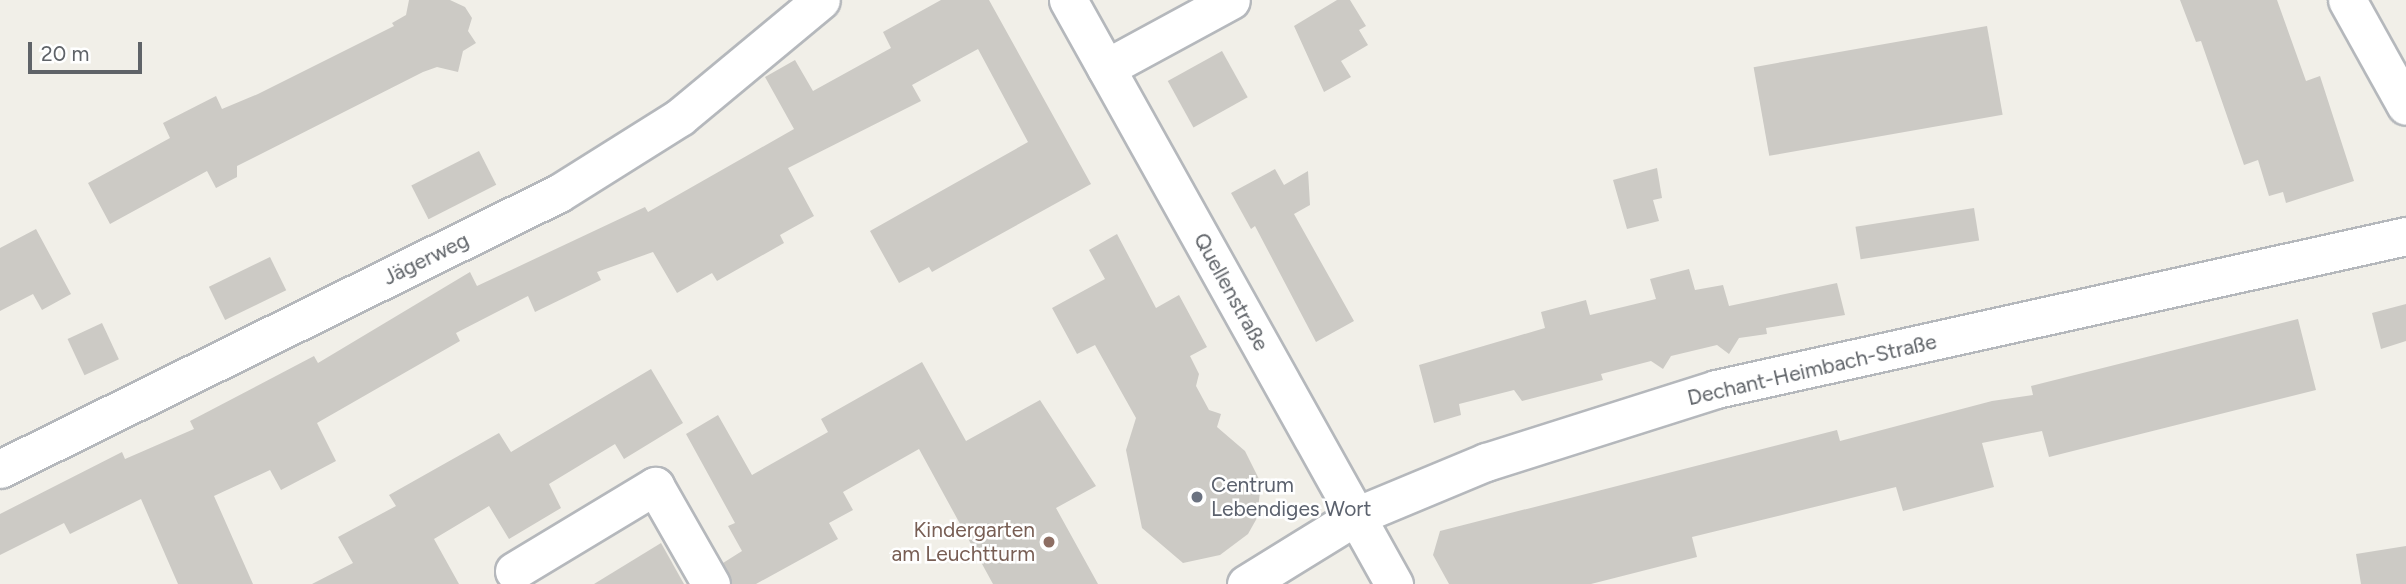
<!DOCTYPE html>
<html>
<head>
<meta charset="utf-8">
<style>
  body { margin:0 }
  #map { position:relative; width:2406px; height:584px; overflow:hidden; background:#f1efe8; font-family:Figtree,sans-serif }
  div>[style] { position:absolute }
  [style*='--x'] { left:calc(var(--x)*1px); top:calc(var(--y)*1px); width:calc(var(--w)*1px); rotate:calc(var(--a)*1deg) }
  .building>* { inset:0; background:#cccac5; transform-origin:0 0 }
  .roads { filter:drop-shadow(2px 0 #b5b8bc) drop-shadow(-2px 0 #b5b8bc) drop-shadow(0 2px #b5b8bc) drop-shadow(0 -2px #b5b8bc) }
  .minor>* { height:37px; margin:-18.5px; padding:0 18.5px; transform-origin:18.5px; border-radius:18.5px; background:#fff }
  .dots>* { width:19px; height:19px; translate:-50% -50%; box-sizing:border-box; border:4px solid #fff; border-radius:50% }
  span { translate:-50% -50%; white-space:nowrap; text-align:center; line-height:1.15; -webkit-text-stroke:5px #fff; paint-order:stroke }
  .street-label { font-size:21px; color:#5f6368 }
  .worship-label { font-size:21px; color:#5b616d }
  .left { translate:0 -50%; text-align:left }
  .education-label { font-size:21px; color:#785e54 }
  .right { translate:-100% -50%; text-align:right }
  .scale { position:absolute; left:28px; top:42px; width:114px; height:32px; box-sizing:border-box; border:4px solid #5f6368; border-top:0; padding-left:9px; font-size:21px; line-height:24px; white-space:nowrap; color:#5f6368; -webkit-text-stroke:5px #fff; paint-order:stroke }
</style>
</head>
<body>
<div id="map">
  <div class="building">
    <div style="clip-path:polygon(409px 0,450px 0,465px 7px,472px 18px,468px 31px,476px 43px,463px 51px,458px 72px,437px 67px,423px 72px,237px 166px,237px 177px,216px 188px,207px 171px,110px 224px,88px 183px,170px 138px,163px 123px,216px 96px,222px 109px,258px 94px,394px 26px,392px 23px,406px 15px)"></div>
    <div style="clip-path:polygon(941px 0,989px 0,1091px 184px,932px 272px,929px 267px,899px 283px,870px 231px,1028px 142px,978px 49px,912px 85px,921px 101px,788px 168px,814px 216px,780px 235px,784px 243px,717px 281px,712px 273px,677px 293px,653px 252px,597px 272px,601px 280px,535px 312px,528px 296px,456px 333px,460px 341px,317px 423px,336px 461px,281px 490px,270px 470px,214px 496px,253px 584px,178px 584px,141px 499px,70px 534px,64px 523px,0 555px,0 514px,122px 452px,125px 459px,194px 429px,190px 421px,314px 356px,318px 363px,470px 272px,477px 286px,645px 207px,648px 212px,794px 129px,765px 77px,795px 60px,813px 91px,891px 48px,883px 32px)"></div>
    <div style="clip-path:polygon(1337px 0,1350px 0,1366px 26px,1359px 30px,1368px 45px,1341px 61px,1351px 77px,1324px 92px,1294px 26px)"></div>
    <div style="clip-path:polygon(2180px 0,2277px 0,2306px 81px,2320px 76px,2354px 181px,2286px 203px,2283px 192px,2269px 196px,2258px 160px,2244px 165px,2201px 41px,2196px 42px)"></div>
    <div style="left:1987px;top:26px;width:90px;height:237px;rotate:80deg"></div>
    <div style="left:1222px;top:51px;width:53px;height:62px;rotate:61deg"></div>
    <div style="left:479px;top:151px;width:38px;height:76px;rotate:63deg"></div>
    <div style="clip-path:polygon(1657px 168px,1662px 198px,1653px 200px,1659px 221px,1627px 229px,1613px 180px)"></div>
    <div style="clip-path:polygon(1275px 169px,1284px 185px,1308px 171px,1310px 205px,1294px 214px,1354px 321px,1316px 342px,1255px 226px,1251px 229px,1231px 193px)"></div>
    <div style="left:1974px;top:208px;width:33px;height:120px;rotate:81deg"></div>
    <div style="clip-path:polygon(36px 229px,71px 294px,42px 310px,33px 294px,0 311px,0 248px)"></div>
    <div style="clip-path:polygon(1117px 234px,1156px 308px,1179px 295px,1207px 347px,1190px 356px,1199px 374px,1196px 386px,1209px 410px,1221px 414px,1217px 427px,1245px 451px,1261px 483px,1257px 518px,1248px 534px,1220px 555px,1183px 563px,1142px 528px,1126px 450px,1136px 418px,1095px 345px,1077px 354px,1052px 308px,1105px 279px,1089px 250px)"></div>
    <div style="left:270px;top:257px;width:37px;height:68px;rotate:64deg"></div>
    <div style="clip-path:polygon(1689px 269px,1695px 290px,1723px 285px,1729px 306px,1837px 283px,1845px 315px,1766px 328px,1767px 334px,1739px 338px,1729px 354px,1717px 345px,1671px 356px,1663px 369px,1651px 361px,1601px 374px,1603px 380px,1522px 401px,1514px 390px,1459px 404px,1461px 415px,1434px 423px,1419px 365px,1545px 328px,1541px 312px,1586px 300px,1590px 315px,1656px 299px,1650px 279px)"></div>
    <div style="clip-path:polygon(2406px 304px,2406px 341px,2381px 349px,2372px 313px)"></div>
    <div style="clip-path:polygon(2298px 319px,2316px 390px,2049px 457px,2042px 431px,1982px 443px,1994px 487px,1903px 511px,1896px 487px,1692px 537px,1697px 557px,1591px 584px,1449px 584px,1433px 555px,1440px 531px,1837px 430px,1840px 441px,1992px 401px,2033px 395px,2031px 386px)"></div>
    <div style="left:102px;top:323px;width:40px;height:38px;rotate:65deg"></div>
    <div style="clip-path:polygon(922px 362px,966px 441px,1040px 400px,1096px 486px,1056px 508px,1098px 584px,993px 584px,919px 449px,843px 492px,853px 510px,829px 523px,838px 539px,756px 584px,732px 584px,723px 563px,742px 551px,728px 526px,735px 523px,686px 434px,718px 415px,752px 475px,828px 432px,821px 419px)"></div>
    <div style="clip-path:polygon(651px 369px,683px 423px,624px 459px,615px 444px,549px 484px,561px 508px,509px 539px,489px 506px,434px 539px,459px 584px,312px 584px,353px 563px,338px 537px,396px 506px,389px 495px,499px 433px,511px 452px)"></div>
    <div style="clip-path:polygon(661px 543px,684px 584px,594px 584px)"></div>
    <div style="clip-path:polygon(2406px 546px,2406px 584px,2361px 584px,2356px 554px)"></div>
  </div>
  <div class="roads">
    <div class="minor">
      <div style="--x:1068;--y:0;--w:669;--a:60.83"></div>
      <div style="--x:2347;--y:0;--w:121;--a:60.9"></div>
      <div style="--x:1106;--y:68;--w:142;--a:-28.5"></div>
      <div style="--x:0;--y:469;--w:623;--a:-26.28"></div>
      <div style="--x:559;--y:193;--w:143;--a:-32.1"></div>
      <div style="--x:680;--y:117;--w:183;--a:-39.7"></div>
      <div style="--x:514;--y:571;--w:165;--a:-31.1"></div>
      <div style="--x:655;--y:486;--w:113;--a:60.3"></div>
      <div style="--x:1246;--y:584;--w:129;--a:-31.7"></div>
      <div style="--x:1356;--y:516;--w:141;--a:-22.6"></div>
      <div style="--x:1486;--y:462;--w:241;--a:-17.6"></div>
      <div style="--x:1716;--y:389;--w:707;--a:-12.5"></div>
    </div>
  </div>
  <div class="dots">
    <div style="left:1197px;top:497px;background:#6b7280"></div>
    <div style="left:1049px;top:542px;background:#8d6e63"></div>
  </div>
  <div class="street-label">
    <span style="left:426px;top:259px;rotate:-26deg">Jägerweg</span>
    <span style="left:1231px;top:292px;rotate:61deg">Quellenstraße</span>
    <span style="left:1812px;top:370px;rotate:-13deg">Dechant-Heimbach-Straße</span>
  </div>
  <div class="worship-label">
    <span class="left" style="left:1211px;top:497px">Centrum<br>Lebendiges Wort</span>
  </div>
  <div class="education-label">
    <span class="right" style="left:1035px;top:542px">Kindergarten<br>am Leuchtturm</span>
  </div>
  <div class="scale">20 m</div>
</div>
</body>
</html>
